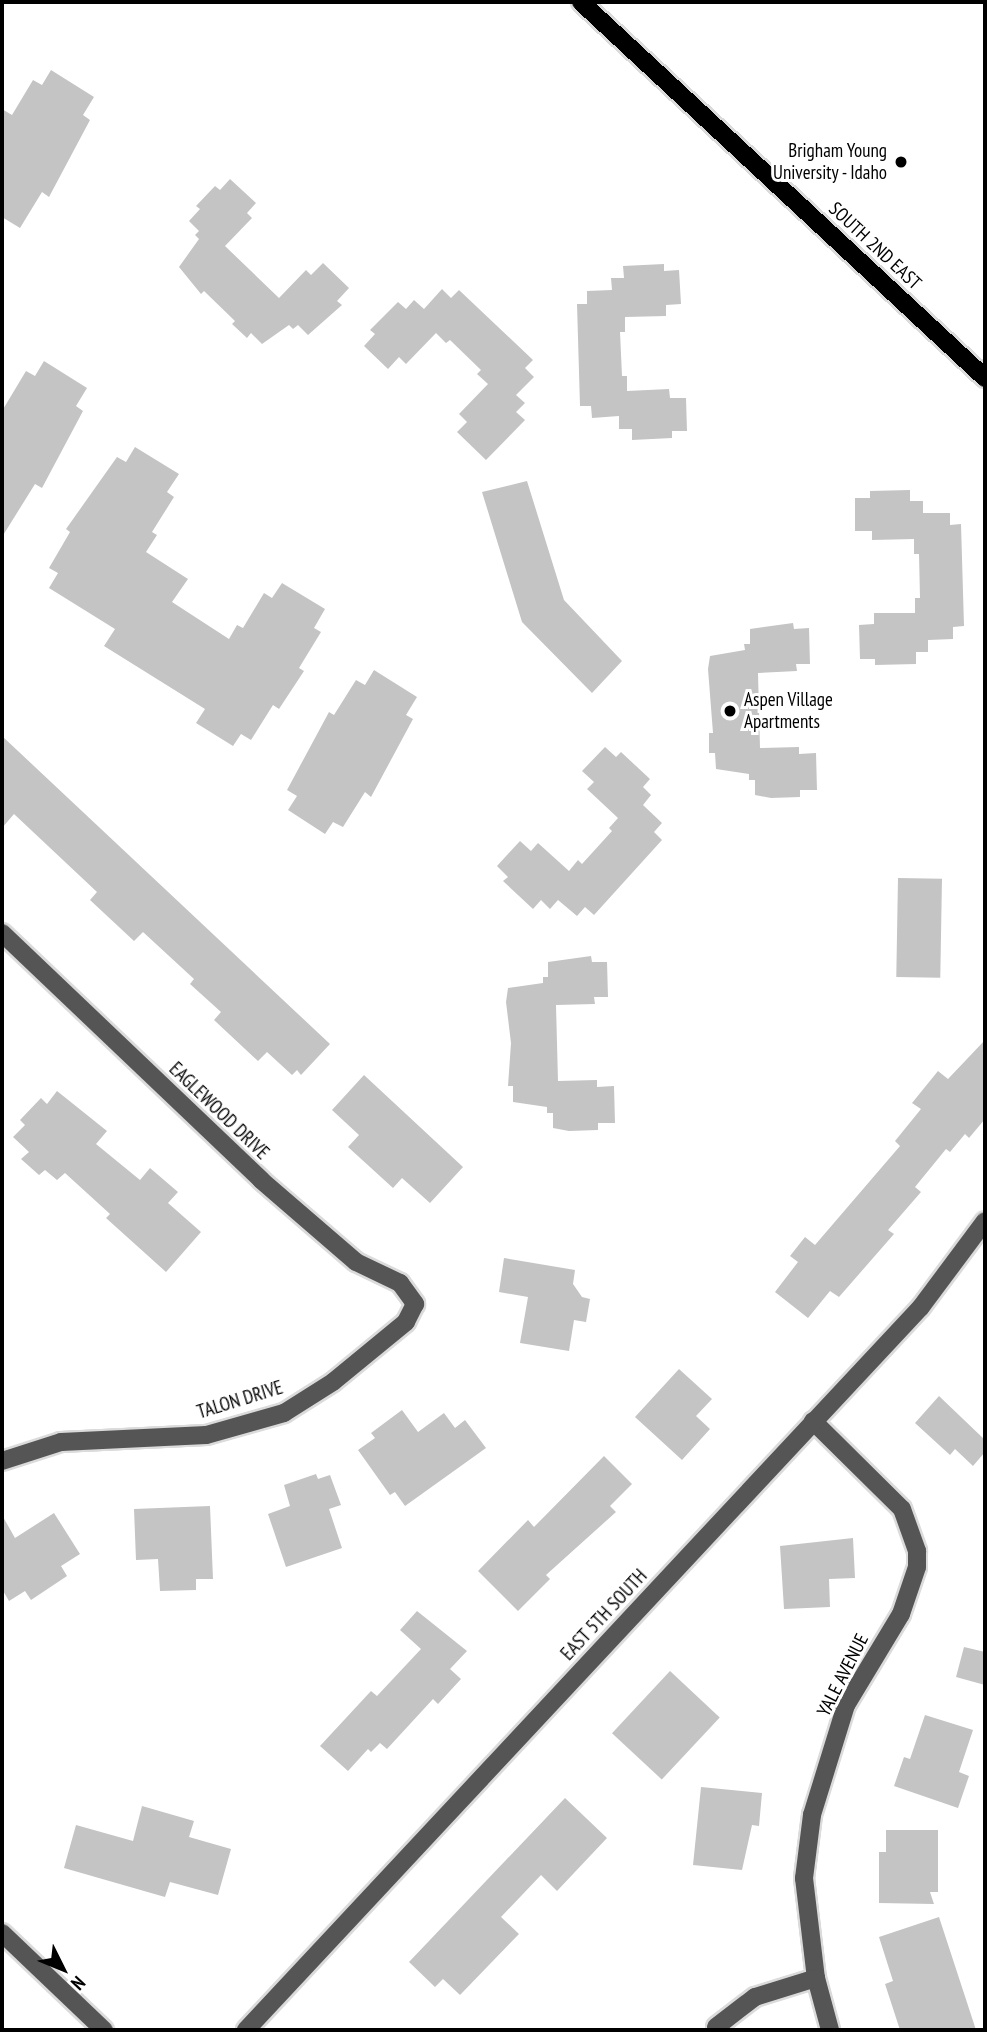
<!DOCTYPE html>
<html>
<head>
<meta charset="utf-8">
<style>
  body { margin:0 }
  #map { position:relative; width:987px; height:2032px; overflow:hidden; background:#fff; font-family:"PT Sans Narrow",sans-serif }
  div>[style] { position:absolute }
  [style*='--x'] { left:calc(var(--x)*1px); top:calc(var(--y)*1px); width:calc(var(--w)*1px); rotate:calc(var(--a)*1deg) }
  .building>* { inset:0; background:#c4c4c4; transform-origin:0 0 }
  .roads { filter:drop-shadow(2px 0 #dbdbdb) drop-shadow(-2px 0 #dbdbdb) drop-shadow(0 2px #dbdbdb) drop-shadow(0 -2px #dbdbdb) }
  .minor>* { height:18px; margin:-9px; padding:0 9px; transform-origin:9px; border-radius:9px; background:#555 }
  .major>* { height:18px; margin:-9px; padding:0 9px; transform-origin:9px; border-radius:9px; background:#000 }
  .dots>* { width:19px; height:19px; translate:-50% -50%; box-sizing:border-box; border:4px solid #fff; border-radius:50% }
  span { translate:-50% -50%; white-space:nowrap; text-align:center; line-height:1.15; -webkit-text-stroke:6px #fff; paint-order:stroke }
  .poi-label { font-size:19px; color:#000 }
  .right { translate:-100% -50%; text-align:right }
  .left { translate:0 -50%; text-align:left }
  .street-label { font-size:19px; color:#000 }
  .frame { position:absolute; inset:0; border:4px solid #000; pointer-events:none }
  .north { position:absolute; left:28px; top:1934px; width:70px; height:70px; -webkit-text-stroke:5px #fff; paint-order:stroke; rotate:133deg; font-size:19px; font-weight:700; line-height:28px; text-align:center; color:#000 }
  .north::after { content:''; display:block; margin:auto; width:24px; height:32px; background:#000; clip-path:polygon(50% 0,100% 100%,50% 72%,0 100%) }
</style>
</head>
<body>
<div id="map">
  <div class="building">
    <div style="clip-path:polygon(51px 70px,94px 97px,83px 115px,90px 120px,49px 197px,42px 192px,20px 228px,2px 217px,2px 109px,12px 115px,33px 80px,42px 85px)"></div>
    <div style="clip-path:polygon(230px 179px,256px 203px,247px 213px,252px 218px,225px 246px,279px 298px,306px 270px,311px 275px,323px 263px,349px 288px,337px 301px,342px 305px,308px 335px,298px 325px,293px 329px,289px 325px,262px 344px,251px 333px,247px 338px,232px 324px,235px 321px,204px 291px,201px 294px,179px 267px,199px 239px,195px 235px,199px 231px,189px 221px,200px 209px,196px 206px,215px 186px,220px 190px)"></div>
    <div style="clip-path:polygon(664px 264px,664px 271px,679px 270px,681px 304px,666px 305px,666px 316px,625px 317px,625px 332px,620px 332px,622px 376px,627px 376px,627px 391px,669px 389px,670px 398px,686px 398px,687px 431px,672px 431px,672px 438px,632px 440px,632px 429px,619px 429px,619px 416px,592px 418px,591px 406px,580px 406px,577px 304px,587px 304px,587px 291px,612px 290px,611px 278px,624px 278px,623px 266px)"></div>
    <div style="clip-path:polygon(442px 289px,451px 298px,459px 290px,533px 360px,525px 368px,534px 377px,516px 395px,525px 403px,516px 412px,525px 420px,486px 460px,457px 432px,467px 422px,459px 414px,488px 384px,477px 374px,481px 370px,450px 340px,446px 343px,436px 333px,406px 364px,399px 357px,388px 369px,364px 346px,375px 334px,370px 330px,398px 302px,406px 309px,414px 300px,424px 309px)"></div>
    <div style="clip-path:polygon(44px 361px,87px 388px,76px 406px,83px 411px,42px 488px,35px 484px,2px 537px,2px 411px,26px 371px,35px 376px)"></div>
    <div style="clip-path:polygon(135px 447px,179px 474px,167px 492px,174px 497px,152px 532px,157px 535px,146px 552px,188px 579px,172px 602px,229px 639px,237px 625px,243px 628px,264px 593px,272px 598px,282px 583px,325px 609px,314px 628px,321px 632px,299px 668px,304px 671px,279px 709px,273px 705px,251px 740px,241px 734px,233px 746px,196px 723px,205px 709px,104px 646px,115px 629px,49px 588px,58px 573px,49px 568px,70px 532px,66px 529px,117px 457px,126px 462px)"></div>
    <div style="clip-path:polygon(527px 481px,564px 600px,622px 661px,592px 693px,522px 622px,482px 492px)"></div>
    <div style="clip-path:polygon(910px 490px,910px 501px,923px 501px,923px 513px,950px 513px,950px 525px,961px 524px,964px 626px,953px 627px,953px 639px,928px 640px,928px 652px,916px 652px,916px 664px,875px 665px,875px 659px,860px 659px,859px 625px,874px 624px,874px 613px,915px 613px,915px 598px,920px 598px,919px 554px,914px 554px,914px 539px,872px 540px,872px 531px,855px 531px,855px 498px,870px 498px,870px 491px)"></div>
    <div style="clip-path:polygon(793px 623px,794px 629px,809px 628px,810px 664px,796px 664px,797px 671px,758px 673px,760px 748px,799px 747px,799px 754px,816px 753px,817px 790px,800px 790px,800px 797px,771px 798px,755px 795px,755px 780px,749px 780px,749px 774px,716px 769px,715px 753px,709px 753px,709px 733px,713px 733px,708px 669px,710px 656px,745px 650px,744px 644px,750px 644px,750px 629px)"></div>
    <div style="clip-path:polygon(374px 670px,417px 697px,406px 715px,413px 719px,371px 797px,365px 792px,343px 827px,333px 822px,325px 834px,288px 810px,297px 796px,287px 790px,329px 712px,334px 715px,356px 680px,365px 685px)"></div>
    <div style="clip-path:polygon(2px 736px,330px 1044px,301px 1075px,297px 1070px,292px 1075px,267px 1052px,258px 1061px,214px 1020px,221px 1012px,190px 984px,194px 979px,143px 932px,134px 941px,90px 900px,97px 892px,14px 814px,2px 828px)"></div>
    <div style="clip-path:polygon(605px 747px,616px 757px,621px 752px,650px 779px,643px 787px,651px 795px,643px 805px,662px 823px,654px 832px,662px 840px,594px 915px,585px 907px,577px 916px,558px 900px,550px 909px,541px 900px,533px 909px,503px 881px,508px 877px,497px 866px,520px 841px,531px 851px,538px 843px,569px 871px,578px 860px,582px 864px,612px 831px,609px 828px,618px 818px,587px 789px,594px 782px,582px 771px)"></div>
    <div style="left:898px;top:878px;width:44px;height:99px;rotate:1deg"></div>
    <div style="clip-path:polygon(591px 956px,592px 962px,607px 962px,608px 997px,594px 997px,595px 1004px,556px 1005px,558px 1081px,597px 1080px,597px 1087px,614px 1086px,615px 1123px,598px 1123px,598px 1130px,569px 1131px,553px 1128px,553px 1113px,547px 1113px,547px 1107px,513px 1102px,513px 1086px,508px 1086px,511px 1043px,506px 1002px,508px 988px,543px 983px,543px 977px,548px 977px,548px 962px)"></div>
    <div style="clip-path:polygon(985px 1040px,985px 1119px,969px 1138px,965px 1134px,950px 1152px,946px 1149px,915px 1187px,921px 1192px,888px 1230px,894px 1234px,839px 1297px,830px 1291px,808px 1318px,775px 1292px,798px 1262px,790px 1256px,805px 1237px,815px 1245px,900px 1146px,895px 1141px,921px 1109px,912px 1103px,938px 1071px,948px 1079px)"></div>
    <div style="clip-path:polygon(364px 1075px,463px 1167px,430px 1203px,402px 1178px,393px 1188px,348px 1147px,359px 1135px,332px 1110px)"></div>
    <div style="clip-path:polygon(57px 1091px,107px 1131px,96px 1144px,140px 1180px,150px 1168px,178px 1192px,168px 1203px,201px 1232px,166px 1272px,106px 1218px,110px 1214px,65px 1173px,57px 1180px,45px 1170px,39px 1175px,21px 1159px,29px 1152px,13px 1137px,25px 1125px,20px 1120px,41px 1098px,47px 1104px)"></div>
    <div style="clip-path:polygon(504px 1258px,575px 1270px,573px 1284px,582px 1297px,590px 1299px,586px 1322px,574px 1320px,569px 1351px,520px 1343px,528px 1297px,499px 1292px)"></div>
    <div style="clip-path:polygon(679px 1369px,712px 1399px,696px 1416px,710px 1429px,682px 1460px,635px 1417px)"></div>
    <div style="clip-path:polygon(939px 1396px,985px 1440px,985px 1452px,973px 1466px,955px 1449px,950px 1455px,915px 1423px)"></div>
    <div style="clip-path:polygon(402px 1410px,418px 1432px,444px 1413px,455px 1428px,465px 1420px,486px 1448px,405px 1506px,395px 1492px,390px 1495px,358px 1450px,375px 1438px,371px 1433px)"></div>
    <div style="clip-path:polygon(604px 1456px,632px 1484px,610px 1506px,616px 1512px,546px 1575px,550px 1579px,518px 1611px,478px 1571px,528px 1520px,534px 1527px)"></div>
    <div style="clip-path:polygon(316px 1474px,318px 1479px,330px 1475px,341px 1505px,329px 1509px,342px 1548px,286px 1567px,268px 1514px,290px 1506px,284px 1485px)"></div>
    <div style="clip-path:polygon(210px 1506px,213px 1579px,196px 1579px,196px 1590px,160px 1591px,158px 1559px,136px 1560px,134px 1509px)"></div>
    <div style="clip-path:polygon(54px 1513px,80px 1554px,61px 1566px,67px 1576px,31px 1600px,25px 1591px,9px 1601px,2px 1589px,2px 1515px,15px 1538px)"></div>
    <div style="clip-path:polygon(853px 1538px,855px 1578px,829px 1579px,830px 1607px,784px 1609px,780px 1546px)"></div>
    <div style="clip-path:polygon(417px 1611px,467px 1651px,450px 1669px,461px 1679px,438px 1704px,433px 1699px,387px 1749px,380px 1743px,371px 1752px,368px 1749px,348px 1771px,320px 1746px,371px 1691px,377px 1696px,421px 1649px,400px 1630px)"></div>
    <div style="clip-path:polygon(964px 1647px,985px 1652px,985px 1685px,956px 1677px)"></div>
    <div style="left:670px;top:1671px;width:68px;height:85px;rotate:43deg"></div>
    <div style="clip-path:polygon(925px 1715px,973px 1730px,959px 1772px,969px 1776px,958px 1808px,894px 1786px,904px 1757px,910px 1759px)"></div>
    <div style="clip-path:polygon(701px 1787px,762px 1793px,759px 1826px,752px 1825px,742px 1870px,693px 1865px)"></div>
    <div style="clip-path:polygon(565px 1798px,607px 1838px,557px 1891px,541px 1875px,501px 1917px,519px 1934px,460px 1995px,443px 1979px,435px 1987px,409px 1962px)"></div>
    <div style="clip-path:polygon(142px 1806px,194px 1821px,189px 1837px,231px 1849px,218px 1895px,170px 1882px,165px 1897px,64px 1868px,76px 1825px,133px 1841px)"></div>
    <div style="clip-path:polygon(886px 1830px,938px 1830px,938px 1892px,930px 1892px,934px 1904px,879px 1903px,879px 1852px,886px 1852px)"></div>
    <div style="clip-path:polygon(939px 1917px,976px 2030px,900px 2030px,885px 1984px,893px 1981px,879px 1937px)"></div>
  </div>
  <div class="roads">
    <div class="minor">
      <div style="--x:2;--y:933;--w:358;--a:43.6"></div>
      <div style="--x:261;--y:1180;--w:125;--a:40.8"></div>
      <div style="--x:356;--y:1262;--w:49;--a:25.5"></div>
      <div style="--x:400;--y:1283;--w:26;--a:54"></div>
      <div style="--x:415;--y:1304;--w:20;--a:117"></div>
      <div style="--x:406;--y:1322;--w:94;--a:140.6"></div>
      <div style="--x:333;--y:1382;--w:58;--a:147.7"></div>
      <div style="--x:284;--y:1413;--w:81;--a:164.2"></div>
      <div style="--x:206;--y:1435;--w:145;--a:177.2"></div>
      <div style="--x:61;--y:1442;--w:62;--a:162.1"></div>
      <div style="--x:813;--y:1421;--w:125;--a:44.7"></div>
      <div style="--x:902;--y:1509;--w:45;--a:70.3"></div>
      <div style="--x:917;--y:1551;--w:16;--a:90"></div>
      <div style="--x:917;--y:1567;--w:50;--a:108.8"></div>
      <div style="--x:901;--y:1614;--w:106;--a:121.1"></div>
      <div style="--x:846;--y:1705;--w:115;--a:107.2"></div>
      <div style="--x:812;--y:1815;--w:64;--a:97.2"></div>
      <div style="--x:804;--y:1878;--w:101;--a:83.2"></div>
      <div style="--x:816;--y:1978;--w:54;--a:74.9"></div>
      <div style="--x:2;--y:1933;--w:141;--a:43.6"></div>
      <div style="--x:716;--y:2027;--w:49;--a:-37.6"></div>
      <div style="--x:755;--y:1997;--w:64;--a:-17.3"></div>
      <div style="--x:246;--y:2030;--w:989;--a:-46.97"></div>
      <div style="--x:921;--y:1307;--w:107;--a:-53.3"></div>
    </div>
    <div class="major">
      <div style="--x:581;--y:2;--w:552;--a:42.94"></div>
    </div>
  </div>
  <div class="dots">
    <div style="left:901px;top:162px;background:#000"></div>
    <div style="left:730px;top:711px;background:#000"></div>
  </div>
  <div class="poi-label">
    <span class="right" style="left:887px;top:162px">Brigham Young<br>University - Idaho</span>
    <span class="left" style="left:744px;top:711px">Aspen Village<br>Apartments</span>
  </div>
  <div class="street-label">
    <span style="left:875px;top:246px;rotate:43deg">SOUTH 2ND EAST</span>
    <span style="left:219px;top:1111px;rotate:44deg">EAGLEWOOD DRIVE</span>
    <span style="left:240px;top:1400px;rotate:-17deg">TALON DRIVE</span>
    <span style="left:604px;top:1615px;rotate:-47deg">EAST 5TH SOUTH</span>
    <span style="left:843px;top:1675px;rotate:-63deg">YALE AVENUE</span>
  </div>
  <div class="frame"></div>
  <div class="north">N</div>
</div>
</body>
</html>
